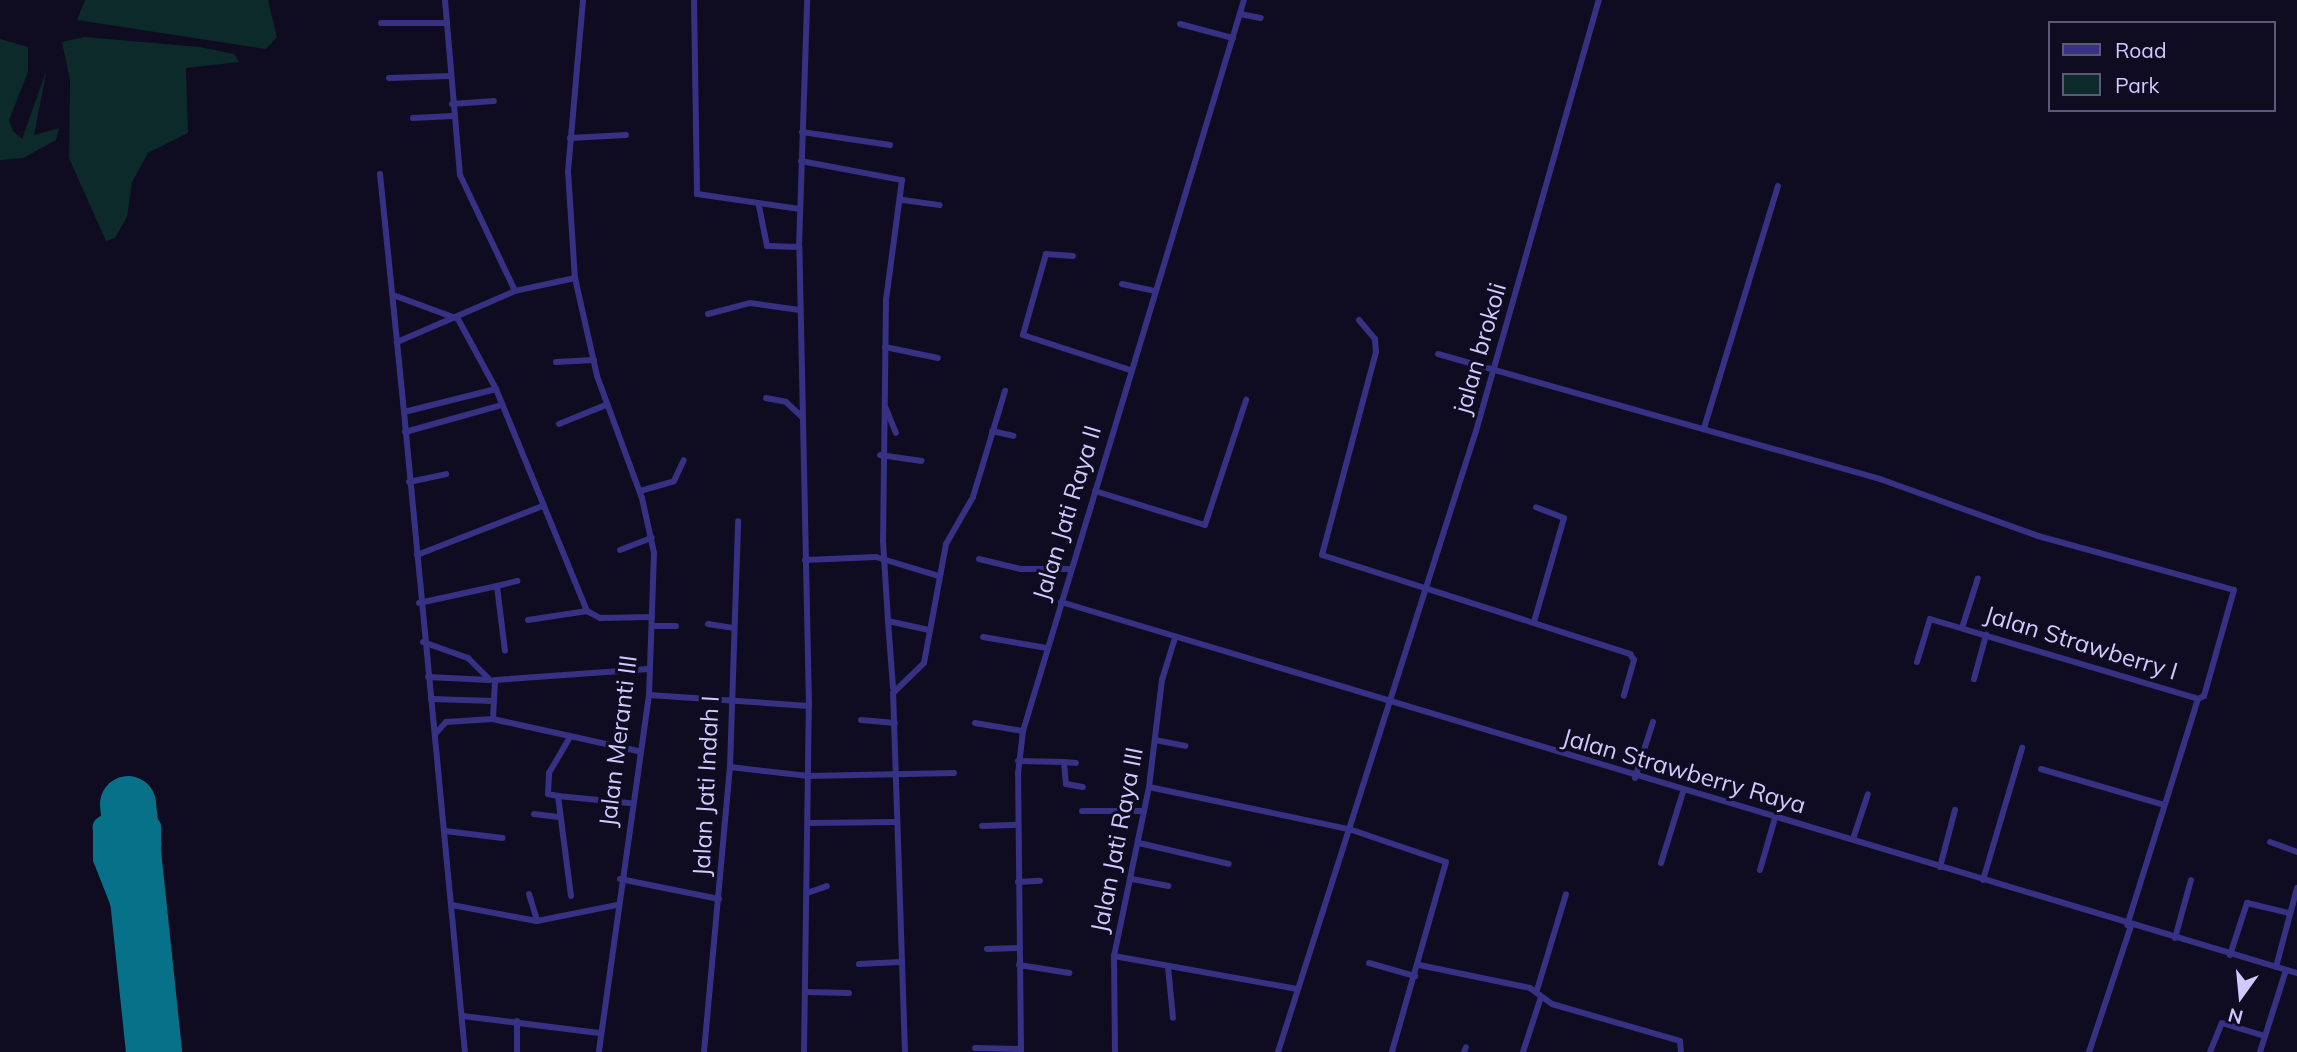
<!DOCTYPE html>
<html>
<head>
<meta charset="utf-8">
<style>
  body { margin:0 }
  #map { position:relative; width:2297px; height:1052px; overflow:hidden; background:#0f0b20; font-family:Mulish,sans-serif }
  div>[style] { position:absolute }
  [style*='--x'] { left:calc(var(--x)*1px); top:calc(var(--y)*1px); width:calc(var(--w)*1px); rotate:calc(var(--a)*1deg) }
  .green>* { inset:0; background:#0d2a2a }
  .taxiway>* { height:23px; margin:-11.5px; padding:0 11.5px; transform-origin:11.5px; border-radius:11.5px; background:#08718a }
  .runway>* { height:56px; margin:-28px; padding:0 28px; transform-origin:28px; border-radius:28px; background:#08718a }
  .minor>* { height:6px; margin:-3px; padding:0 3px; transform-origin:3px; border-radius:3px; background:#363183 }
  span { translate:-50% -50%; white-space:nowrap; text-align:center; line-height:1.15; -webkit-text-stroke:6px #0f0b20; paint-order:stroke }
  .street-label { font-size:24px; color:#d1c9ff }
  .legend { position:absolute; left:2048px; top:21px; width:228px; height:91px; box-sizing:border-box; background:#0f0b20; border:2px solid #5d5779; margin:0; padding:9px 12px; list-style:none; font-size:21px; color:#d1c9ff }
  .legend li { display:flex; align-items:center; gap:14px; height:35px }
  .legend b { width:35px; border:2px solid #5d5779 }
  .north { position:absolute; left:2206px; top:961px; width:70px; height:70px; -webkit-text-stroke:5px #0f0b20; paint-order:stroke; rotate:195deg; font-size:19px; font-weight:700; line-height:28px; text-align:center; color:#d1c9ff }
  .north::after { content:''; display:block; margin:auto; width:24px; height:32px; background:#d1c9ff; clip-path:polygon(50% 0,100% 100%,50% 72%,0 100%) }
</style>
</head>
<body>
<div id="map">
  <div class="green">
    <div style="clip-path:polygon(85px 0,268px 0,277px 37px,266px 49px,77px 20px)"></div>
    <div style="clip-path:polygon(84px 37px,200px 47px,234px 54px,239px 62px,186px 68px,188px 133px,148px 153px,132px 182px,127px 217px,115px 238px,106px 241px,69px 158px,70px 80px,62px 42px)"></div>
    <div style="clip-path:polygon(0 39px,28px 47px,28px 72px,9px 120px,13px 131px,22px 139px,47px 69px,34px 135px,59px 128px,56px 140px,23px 158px,0 160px)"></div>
  </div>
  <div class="taxiway">
    <div style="--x:134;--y:858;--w:21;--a:-43"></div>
    <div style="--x:149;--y:844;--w:17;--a:-90"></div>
    <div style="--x:149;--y:827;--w:13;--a:-122"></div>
    <div style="--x:142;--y:816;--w:19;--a:-171"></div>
    <div style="--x:123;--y:813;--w:24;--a:144"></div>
    <div style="--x:104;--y:827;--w:31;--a:90"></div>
    <div style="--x:104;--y:858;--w:112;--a:68.5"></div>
  </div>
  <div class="runway">
    <div style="--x:128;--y:804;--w:249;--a:84"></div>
  </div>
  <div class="minor">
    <div style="--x:445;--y:0;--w:176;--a:85.1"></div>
    <div style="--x:460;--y:175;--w:128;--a:64.6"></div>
    <div style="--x:583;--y:0;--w:172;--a:95"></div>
    <div style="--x:568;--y:171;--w:107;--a:86.3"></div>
    <div style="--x:575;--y:278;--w:100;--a:77.3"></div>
    <div style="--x:597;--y:376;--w:130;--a:69.8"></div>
    <div style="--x:642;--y:498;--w:56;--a:77.7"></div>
    <div style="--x:654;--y:553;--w:142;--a:92"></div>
    <div style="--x:649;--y:695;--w:360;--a:98"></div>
    <div style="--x:694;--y:0;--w:194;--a:89.1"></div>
    <div style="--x:697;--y:194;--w:104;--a:8.3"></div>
    <div style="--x:1240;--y:14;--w:21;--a:11"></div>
    <div style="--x:381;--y:23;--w:65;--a:0"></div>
    <div style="--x:1180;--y:24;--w:55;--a:14.8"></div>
    <div style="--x:389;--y:78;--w:61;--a:-1.9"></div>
    <div style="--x:452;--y:104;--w:42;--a:-4.1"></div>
    <div style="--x:413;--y:118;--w:39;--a:-3"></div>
    <div style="--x:802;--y:132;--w:89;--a:8.4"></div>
    <div style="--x:570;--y:138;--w:56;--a:-3.1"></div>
    <div style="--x:801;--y:161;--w:103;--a:10.7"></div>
    <div style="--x:902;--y:180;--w:121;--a:97.6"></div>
    <div style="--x:886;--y:300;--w:241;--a:90.7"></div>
    <div style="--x:883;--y:541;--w:80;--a:86.4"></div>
    <div style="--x:888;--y:621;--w:42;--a:12.4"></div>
    <div style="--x:380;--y:174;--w:169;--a:84.2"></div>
    <div style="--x:903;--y:200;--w:37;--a:8"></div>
    <div style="--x:759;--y:206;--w:41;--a:78.7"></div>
    <div style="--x:767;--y:246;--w:32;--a:2"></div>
    <div style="--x:1073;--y:256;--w:27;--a:-176"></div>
    <div style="--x:1046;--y:254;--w:84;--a:105.9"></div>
    <div style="--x:1023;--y:335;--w:113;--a:18.1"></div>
    <div style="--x:575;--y:278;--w:61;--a:167.8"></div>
    <div style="--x:515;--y:291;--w:129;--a:156.6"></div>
    <div style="--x:397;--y:342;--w:70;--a:84.3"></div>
    <div style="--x:404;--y:412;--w:95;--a:-14"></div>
    <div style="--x:496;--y:389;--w:240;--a:67.7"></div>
    <div style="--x:587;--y:611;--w:15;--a:28"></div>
    <div style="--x:600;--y:618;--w:52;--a:-1.1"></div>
    <div style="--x:1122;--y:284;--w:33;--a:12"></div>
    <div style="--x:393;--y:295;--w:69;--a:20.3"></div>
    <div style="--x:458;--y:319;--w:80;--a:61.5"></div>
    <div style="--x:708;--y:314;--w:43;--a:-14.7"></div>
    <div style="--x:750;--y:303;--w:50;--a:8"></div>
    <div style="--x:1359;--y:320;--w:25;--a:50"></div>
    <div style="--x:1375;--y:339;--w:13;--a:86"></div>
    <div style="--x:1376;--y:352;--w:210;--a:104.9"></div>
    <div style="--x:1322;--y:555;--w:324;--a:17.8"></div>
    <div style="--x:1630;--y:654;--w:7;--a:56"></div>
    <div style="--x:1634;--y:660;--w:37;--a:106"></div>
    <div style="--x:885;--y:347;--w:54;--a:11.7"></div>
    <div style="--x:1438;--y:354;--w:459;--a:15.8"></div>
    <div style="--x:1880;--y:479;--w:168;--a:19.8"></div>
    <div style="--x:2038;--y:536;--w:203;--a:15.4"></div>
    <div style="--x:2234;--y:590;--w:110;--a:105.8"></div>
    <div style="--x:2204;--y:696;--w:7;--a:153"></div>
    <div style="--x:556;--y:362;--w:38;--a:-3"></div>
    <div style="--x:766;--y:398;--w:20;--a:11"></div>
    <div style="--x:786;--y:402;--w:23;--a:43"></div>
    <div style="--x:885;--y:406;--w:29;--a:68"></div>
    <div style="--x:404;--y:412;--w:643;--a:84.56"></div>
    <div style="--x:559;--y:424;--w:51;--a:-22"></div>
    <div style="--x:1704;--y:428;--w:253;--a:-73"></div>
    <div style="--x:992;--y:431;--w:22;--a:13"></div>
    <div style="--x:405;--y:432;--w:101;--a:-15.6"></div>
    <div style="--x:880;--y:455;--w:42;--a:8.1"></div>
    <div style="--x:409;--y:482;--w:38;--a:-12"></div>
    <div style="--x:640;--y:491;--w:35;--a:-16"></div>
    <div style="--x:674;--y:481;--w:23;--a:-65"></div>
    <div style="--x:1095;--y:491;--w:115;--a:17.2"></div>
    <div style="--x:1205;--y:525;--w:132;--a:-71.8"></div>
    <div style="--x:620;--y:550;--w:34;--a:-21"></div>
    <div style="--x:417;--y:555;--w:135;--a:-21.3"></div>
    <div style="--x:979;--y:559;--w:43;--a:13.4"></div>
    <div style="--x:1021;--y:569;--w:50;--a:0"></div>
    <div style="--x:805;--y:560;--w:71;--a:-2.4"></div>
    <div style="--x:876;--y:557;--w:66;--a:16.8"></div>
    <div style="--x:497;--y:586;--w:21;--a:-14"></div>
    <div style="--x:1061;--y:602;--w:1290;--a:16.71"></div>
    <div style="--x:419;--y:603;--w:80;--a:-12.3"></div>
    <div style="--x:497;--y:586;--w:65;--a:83"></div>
    <div style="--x:528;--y:620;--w:60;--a:-8.7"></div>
    <div style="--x:888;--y:621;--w:67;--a:85.7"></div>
    <div style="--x:1534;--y:622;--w:108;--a:-73.9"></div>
    <div style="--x:1564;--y:518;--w:30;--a:-159"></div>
    <div style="--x:708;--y:624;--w:25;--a:9"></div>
    <div style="--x:652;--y:626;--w:24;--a:0"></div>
    <div style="--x:1962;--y:628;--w:52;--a:-72.3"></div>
    <div style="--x:983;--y:637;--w:65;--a:9.8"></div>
    <div style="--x:423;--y:642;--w:48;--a:19.6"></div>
    <div style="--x:468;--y:658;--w:31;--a:45"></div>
    <div style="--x:1917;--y:662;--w:45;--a:-73.2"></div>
    <div style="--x:1930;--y:619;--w:280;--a:16.6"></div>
    <div style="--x:2198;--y:699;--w:237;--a:107.4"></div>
    <div style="--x:428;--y:677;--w:61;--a:2.8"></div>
    <div style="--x:1974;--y:679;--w:46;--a:-74.7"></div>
    <div style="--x:649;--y:695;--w:160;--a:3.9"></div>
    <div style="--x:431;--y:699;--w:62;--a:1.8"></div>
    <div style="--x:861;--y:720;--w:34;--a:5"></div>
    <div style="--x:975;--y:723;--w:49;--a:9.5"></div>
    <div style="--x:435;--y:734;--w:16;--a:-47"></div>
    <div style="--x:446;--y:722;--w:47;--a:-3.7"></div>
    <div style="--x:1155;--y:740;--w:31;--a:11"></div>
    <div style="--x:638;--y:751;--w:148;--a:-167.6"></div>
    <div style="--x:493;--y:719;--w:39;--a:-87"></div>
    <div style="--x:495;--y:680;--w:154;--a:-4.1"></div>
    <div style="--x:1018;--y:761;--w:46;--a:1.2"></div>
    <div style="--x:1064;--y:762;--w:22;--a:85"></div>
    <div style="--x:1066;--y:784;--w:17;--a:10"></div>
    <div style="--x:1064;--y:762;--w:12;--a:5"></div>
    <div style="--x:730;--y:767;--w:79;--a:6.6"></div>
    <div style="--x:808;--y:776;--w:146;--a:-1.2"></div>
    <div style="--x:2041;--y:769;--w:128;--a:16.3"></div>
    <div style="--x:1635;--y:778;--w:59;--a:-72.2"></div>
    <div style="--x:1149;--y:787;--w:204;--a:11.9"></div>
    <div style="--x:1349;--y:829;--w:102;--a:18.8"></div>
    <div style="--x:1446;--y:862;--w:198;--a:105.9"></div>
    <div style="--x:558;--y:796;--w:10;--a:-169"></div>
    <div style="--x:548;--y:794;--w:21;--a:-87"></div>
    <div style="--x:549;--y:773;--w:42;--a:-59.7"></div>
    <div style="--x:1082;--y:811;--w:62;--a:0"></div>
    <div style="--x:534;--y:814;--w:25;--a:7"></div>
    <div style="--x:808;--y:823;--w:87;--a:-0.7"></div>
    <div style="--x:982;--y:826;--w:36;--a:-2"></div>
    <div style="--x:445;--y:831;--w:58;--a:6.9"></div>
    <div style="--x:1853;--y:839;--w:47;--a:-71.6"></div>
    <div style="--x:2270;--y:842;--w:29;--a:20"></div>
    <div style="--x:1139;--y:843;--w:92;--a:13.1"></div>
    <div style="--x:1661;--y:863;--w:74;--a:-72.8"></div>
    <div style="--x:1940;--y:867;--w:59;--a:-75.3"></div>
    <div style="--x:1760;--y:870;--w:54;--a:-73.9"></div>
    <div style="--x:620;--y:879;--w:101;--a:11.4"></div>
    <div style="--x:1132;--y:879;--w:37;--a:11"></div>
    <div style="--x:1983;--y:880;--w:138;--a:-73.5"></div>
    <div style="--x:1018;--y:882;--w:22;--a:-3"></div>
    <div style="--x:807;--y:893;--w:21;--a:-19"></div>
    <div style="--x:529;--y:894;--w:28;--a:73"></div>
    <div style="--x:571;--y:896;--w:101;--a:-97.4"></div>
    <div style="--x:558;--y:796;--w:71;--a:5.6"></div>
    <div style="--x:452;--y:905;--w:86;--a:10.7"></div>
    <div style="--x:537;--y:921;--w:82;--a:-11.3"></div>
    <div style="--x:2175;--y:938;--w:60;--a:-74.6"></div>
    <div style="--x:987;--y:949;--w:32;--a:-2"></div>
    <div style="--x:2230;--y:955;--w:55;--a:-71.9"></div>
    <div style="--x:2247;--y:903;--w:43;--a:13.4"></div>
    <div style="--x:1114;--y:956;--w:186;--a:10.2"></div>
    <div style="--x:1369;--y:963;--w:48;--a:15.8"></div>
    <div style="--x:859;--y:964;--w:41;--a:-2.8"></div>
    <div style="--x:1019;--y:965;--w:51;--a:9.1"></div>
    <div style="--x:1419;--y:965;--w:113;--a:11.7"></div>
    <div style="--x:1530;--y:988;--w:27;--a:36"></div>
    <div style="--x:1552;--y:1004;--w:133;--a:16.1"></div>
    <div style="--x:1680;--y:1041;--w:11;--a:85"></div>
    <div style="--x:1168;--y:967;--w:51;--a:84.4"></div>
    <div style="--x:2276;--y:967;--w:82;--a:-75.1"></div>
    <div style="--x:1537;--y:990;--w:100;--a:-73.2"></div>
    <div style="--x:805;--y:992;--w:44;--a:1.3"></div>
    <div style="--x:463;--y:1016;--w:137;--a:7.1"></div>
    <div style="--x:517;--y:1021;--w:31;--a:90"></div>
    <div style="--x:975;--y:1048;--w:46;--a:1.2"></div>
    <div style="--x:704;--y:1052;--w:286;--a:-84.8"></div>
    <div style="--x:730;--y:767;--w:246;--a:-88.1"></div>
    <div style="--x:804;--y:1052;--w:346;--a:-89.2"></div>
    <div style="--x:809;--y:706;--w:459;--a:-91.2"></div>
    <div style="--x:799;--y:247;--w:247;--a:-88.1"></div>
    <div style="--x:905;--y:1052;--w:359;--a:-91.9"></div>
    <div style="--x:893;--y:693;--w:43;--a:-44.1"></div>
    <div style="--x:924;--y:663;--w:121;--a:-79.5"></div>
    <div style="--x:946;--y:544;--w:54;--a:-60.1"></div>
    <div style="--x:973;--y:497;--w:111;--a:-73.2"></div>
    <div style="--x:1021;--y:1052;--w:278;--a:-90.6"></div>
    <div style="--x:1018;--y:774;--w:43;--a:-83.4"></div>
    <div style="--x:1023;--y:731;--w:764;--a:-73.18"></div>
    <div style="--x:1115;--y:1052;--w:96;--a:-90.6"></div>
    <div style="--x:1114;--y:956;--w:173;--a:-78.3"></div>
    <div style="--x:1149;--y:787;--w:108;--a:-83.1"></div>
    <div style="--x:1162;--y:680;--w:44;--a:-72.8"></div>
    <div style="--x:1278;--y:1052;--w:652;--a:-72.32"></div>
    <div style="--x:1476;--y:431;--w:448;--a:-74.1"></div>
    <div style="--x:1464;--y:1052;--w:5;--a:-68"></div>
    <div style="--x:1523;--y:1052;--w:58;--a:-71.9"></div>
    <div style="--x:2089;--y:1052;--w:133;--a:-71.6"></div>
    <div style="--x:2210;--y:1052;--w:31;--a:-68"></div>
    <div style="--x:2222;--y:1023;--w:45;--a:16.8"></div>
    <div style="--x:2260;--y:1052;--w:86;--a:-72.4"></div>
  </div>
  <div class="street-label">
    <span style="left:1480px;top:348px;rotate:-74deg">jalan brokoli</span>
    <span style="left:1067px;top:513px;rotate:-73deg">Jalan Jati Raya II</span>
    <span style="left:2081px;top:643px;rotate:17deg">Jalan Strawberry I</span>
    <span style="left:618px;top:741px;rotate:-83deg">Jalan Meranti III</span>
    <span style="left:1684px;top:771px;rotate:16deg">Jalan Strawberry Raya</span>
    <span style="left:706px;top:786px;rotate:-87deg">Jalan Jati Indah I</span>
    <span style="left:1117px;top:840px;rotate:-79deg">Jalan Jati Raya III</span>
  </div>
  <ul class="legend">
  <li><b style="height:9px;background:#363183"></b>Road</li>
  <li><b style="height:19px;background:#0d2a2a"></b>Park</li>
  </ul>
  <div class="north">N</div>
</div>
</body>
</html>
